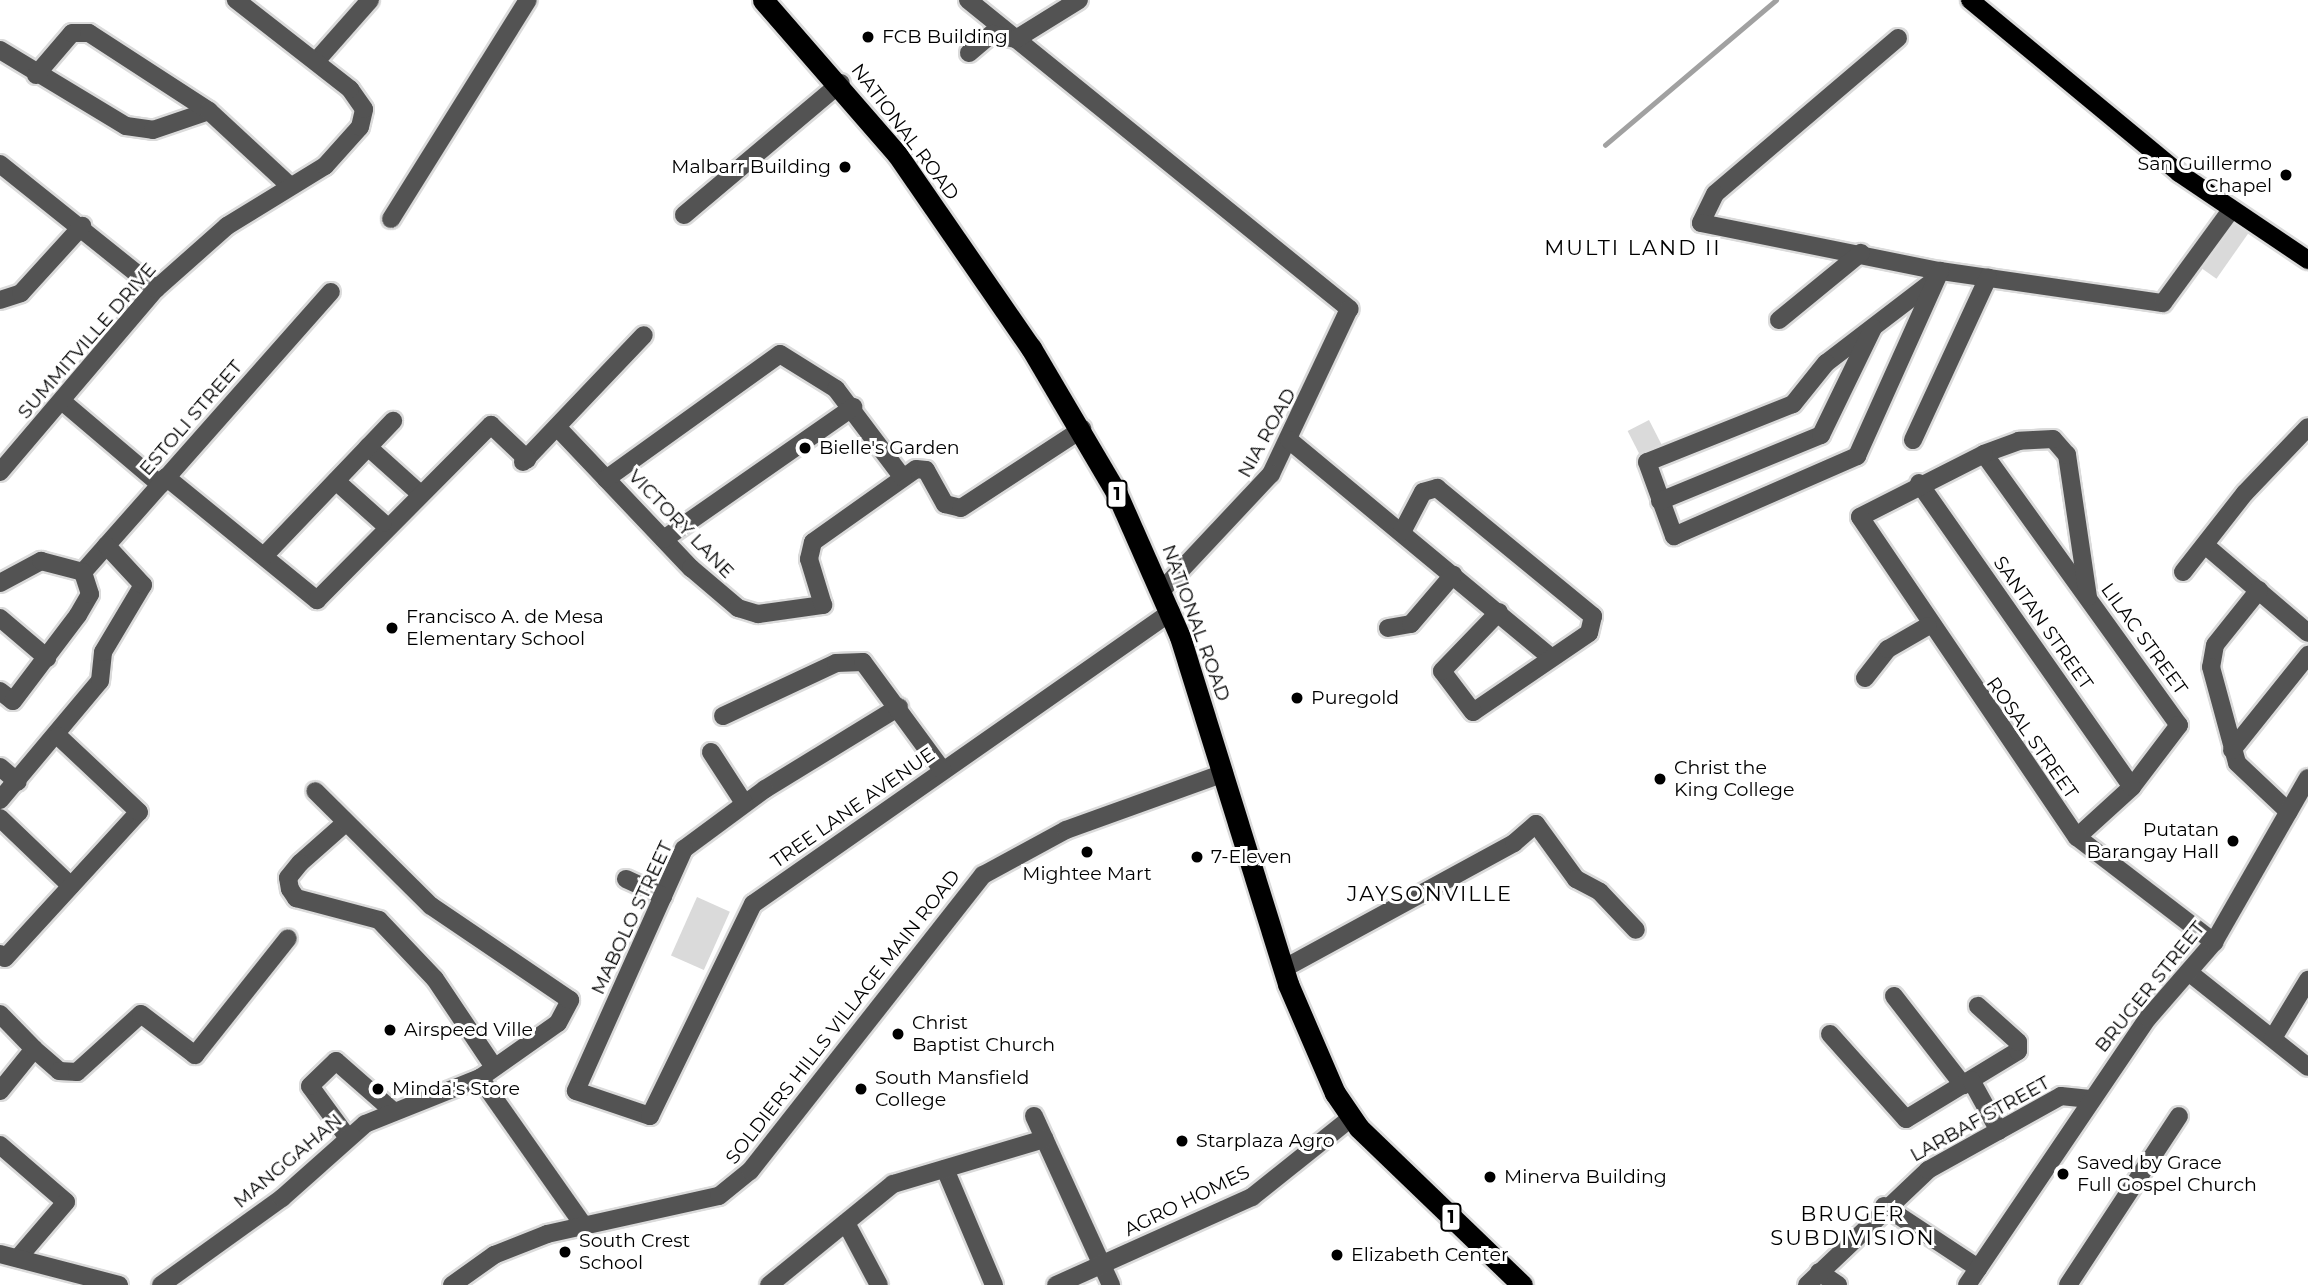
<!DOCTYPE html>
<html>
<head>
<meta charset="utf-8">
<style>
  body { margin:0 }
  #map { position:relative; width:2308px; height:1285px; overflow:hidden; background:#fff; font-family:Montserrat,sans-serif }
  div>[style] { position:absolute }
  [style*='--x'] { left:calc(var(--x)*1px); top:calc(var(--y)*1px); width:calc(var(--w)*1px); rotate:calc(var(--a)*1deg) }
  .green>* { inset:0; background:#dadada; transform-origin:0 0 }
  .stream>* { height:4.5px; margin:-2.25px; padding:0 2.25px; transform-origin:2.25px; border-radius:2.25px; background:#a1a1a1 }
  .roads { filter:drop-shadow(2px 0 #dbdbdb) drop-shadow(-2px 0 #dbdbdb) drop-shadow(0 2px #dbdbdb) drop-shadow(0 -2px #dbdbdb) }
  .minor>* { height:18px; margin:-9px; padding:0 9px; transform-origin:9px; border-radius:9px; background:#535353 }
  .major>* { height:18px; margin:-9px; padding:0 9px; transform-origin:9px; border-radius:9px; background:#000 }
  .highway>* { height:21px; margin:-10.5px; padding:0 10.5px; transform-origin:10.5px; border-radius:10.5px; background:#000 }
  .dots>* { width:19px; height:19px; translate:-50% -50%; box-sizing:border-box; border:4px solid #fff; border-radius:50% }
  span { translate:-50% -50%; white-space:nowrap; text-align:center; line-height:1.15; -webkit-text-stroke:6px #fff; paint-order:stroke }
  .shield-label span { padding:2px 5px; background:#fff; border:2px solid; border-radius:5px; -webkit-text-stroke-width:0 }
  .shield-label { font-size:18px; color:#000; font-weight:700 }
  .poi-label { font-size:19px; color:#000 }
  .left { translate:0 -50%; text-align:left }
  .right { translate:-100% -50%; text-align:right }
  .street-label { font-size:19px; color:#000 }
  .neighbourhood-label { font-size:21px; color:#000; letter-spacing:2px }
</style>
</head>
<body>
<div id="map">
  <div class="green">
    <div style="left:2233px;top:222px;width:19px;height:56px;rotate:35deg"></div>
    <div style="left:1649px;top:420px;width:31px;height:24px;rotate:63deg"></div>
    <div style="left:697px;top:897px;width:36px;height:64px;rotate:24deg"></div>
  </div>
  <div class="stream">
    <div style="--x:1605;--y:145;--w:224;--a:-40.3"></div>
  </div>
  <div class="roads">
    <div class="minor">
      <div style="--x:968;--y:0;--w:491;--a:39"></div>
      <div style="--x:1349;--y:309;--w:183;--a:115.3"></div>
      <div style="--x:1271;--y:474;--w:159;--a:133.2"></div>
      <div style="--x:1898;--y:38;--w:240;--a:139.6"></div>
      <div style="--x:1715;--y:194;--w:32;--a:116"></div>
      <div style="--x:1701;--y:223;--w:244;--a:11.4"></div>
      <div style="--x:1940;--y:271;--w:225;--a:8.2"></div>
      <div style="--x:2163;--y:303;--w:115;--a:-53.8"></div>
      <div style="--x:0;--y:50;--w:147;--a:31.1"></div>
      <div style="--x:126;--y:126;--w:27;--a:8"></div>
      <div style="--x:153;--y:130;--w:59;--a:-18.7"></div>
      <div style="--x:969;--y:53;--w:30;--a:-40"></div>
      <div style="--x:992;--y:34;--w:25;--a:12"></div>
      <div style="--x:1016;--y:39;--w:74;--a:-31.8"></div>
      <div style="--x:317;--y:60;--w:80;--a:-48.5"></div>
      <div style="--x:36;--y:75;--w:55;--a:-49.4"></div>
      <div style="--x:72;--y:33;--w:17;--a:0"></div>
      <div style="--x:89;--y:33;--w:143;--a:33"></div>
      <div style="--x:209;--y:111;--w:109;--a:42.8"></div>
      <div style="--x:0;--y:164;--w:200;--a:38.7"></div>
      <div style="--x:684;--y:215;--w:205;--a:-40.1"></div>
      <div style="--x:391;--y:219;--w:258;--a:-58"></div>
      <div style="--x:1932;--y:282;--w:133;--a:142.6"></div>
      <div style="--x:1826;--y:363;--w:53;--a:128.8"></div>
      <div style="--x:1793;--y:404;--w:157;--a:158.3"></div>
      <div style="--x:1647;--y:462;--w:79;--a:70"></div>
      <div style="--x:1674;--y:536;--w:200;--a:-23.6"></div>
      <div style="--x:1857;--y:456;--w:203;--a:-65.8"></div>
      <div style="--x:0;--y:300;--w:22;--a:-18"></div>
      <div style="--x:21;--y:293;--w:91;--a:-47.7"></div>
      <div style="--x:1779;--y:320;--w:106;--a:-39.3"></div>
      <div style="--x:63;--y:402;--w:128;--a:40.3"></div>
      <div style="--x:557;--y:427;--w:195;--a:46.5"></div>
      <div style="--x:691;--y:568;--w:62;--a:40.4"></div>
      <div style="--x:738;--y:608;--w:21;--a:17"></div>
      <div style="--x:758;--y:614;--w:66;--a:-7.9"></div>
      <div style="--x:823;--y:605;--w:48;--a:-106.9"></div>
      <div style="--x:809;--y:559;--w:17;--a:-77"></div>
      <div style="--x:813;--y:542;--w:126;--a:-35.3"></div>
      <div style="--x:916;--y:469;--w:10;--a:6"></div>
      <div style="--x:926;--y:470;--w:39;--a:61"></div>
      <div style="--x:945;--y:504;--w:16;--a:14"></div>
      <div style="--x:961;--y:508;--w:145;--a:-33.1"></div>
      <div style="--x:1289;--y:440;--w:339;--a:39.7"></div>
      <div style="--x:1913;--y:440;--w:179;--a:-65.2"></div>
      <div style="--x:368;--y:447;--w:66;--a:41.9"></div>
      <div style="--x:1984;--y:454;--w:334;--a:54.3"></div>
      <div style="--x:2179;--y:725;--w:78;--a:127.2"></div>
      <div style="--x:2132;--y:787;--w:74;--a:137.7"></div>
      <div style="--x:523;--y:462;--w:175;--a:-46.4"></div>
      <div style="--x:0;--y:472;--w:240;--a:-49.6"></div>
      <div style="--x:156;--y:289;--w:95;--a:-41.6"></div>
      <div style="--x:227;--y:226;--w:115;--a:-31.5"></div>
      <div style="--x:325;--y:166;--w:52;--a:-48.1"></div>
      <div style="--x:360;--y:127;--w:18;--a:-77"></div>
      <div style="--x:364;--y:109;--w:24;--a:-125"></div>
      <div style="--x:350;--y:89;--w:145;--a:-142"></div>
      <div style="--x:166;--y:477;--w:195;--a:39.2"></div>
      <div style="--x:317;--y:600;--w:247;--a:-45.2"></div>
      <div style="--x:491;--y:425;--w:50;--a:43.4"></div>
      <div style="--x:606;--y:479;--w:214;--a:-35.7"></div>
      <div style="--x:780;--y:354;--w:66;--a:32"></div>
      <div style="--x:836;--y:389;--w:111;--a:53"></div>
      <div style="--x:336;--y:481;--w:63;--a:41.8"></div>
      <div style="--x:1919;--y:483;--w:371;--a:55"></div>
      <div style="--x:1660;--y:501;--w:174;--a:-22.3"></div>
      <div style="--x:1821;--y:435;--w:119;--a:-64.1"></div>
      <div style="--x:1402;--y:532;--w:45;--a:-62.3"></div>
      <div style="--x:1423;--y:492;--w:15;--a:-16"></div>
      <div style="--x:1437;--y:488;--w:202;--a:39.4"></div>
      <div style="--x:1593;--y:616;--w:17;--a:103"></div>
      <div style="--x:1589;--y:633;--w:140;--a:145.7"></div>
      <div style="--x:1473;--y:712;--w:51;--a:-127.1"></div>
      <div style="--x:1442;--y:671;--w:82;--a:-46"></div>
      <div style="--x:664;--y:539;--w:231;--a:-34.9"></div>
      <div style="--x:2205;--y:545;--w:135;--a:40.5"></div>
      <div style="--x:264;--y:556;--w:187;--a:-46.3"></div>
      <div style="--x:83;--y:572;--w:374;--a:-48.5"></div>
      <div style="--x:2183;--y:572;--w:100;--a:-51.9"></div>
      <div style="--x:2245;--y:493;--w:91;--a:-46.3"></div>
      <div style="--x:0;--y:583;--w:47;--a:-28.2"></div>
      <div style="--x:41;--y:561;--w:43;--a:14.7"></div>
      <div style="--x:2259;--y:590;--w:70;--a:128.7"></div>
      <div style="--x:2215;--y:645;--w:22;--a:100"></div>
      <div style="--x:2211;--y:667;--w:99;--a:74.8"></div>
      <div style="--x:2237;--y:763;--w:71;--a:43.3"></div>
      <div style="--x:2088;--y:597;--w:144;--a:-98.4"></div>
      <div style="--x:2067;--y:455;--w:21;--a:-131"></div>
      <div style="--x:2053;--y:439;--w:34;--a:177"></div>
      <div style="--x:2019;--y:441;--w:37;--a:160"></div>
      <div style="--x:1984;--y:454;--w:139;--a:153.1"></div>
      <div style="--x:1860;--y:517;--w:387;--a:55.9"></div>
      <div style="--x:2077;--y:837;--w:173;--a:37.5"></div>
      <div style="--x:0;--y:618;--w:62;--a:40.4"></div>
      <div style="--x:1388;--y:628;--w:23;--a:-10"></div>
      <div style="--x:1411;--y:624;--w:65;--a:-49.4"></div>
      <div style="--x:1865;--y:678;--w:37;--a:-52"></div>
      <div style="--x:1888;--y:649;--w:46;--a:-29.9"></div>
      <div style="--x:0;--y:691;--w:16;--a:38"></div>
      <div style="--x:13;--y:701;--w:108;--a:-52.9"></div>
      <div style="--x:78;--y:615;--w:24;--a:-60"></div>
      <div style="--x:90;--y:594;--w:23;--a:-108"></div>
      <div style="--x:899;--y:707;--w:157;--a:148.5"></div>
      <div style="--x:765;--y:789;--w:101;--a:143.5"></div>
      <div style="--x:684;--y:849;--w:265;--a:114.1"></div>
      <div style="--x:576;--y:1091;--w:78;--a:18.7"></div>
      <div style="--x:650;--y:1116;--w:236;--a:-64.1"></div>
      <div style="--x:753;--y:904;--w:510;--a:-34.94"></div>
      <div style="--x:723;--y:716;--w:125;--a:-25.1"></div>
      <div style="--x:836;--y:663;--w:27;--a:-2"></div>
      <div style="--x:863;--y:662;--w:135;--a:53.7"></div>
      <div style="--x:2232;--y:750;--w:122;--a:-51.3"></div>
      <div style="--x:711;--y:752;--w:61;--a:57.1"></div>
      <div style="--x:0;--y:767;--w:23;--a:40"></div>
      <div style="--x:0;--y:800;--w:155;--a:-50"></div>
      <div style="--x:100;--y:681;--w:29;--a:-84"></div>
      <div style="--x:103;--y:652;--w:78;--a:-59.2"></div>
      <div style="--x:143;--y:585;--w:54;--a:-132.8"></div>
      <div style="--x:0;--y:818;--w:98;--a:43.8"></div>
      <div style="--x:343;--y:825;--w:57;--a:138.5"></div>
      <div style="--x:300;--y:863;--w:19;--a:129"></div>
      <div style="--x:288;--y:878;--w:11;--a:80"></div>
      <div style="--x:290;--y:889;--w:11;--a:56"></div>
      <div style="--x:296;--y:898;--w:86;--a:14.8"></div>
      <div style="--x:379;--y:920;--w:81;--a:46.5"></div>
      <div style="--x:435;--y:979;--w:106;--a:56.2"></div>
      <div style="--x:626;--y:879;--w:41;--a:24.7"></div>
      <div style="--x:0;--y:954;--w:6;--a:39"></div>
      <div style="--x:5;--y:958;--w:198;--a:-47.5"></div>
      <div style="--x:139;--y:812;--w:111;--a:-136.8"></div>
      <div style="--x:1283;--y:969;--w:263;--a:-28.6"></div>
      <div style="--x:1514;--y:843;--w:29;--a:-41"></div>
      <div style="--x:1536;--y:824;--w:68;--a:54"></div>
      <div style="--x:1576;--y:879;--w:27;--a:28"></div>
      <div style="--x:1600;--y:892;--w:52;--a:46.5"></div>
      <div style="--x:2191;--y:974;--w:149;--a:38.5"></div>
      <div style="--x:1894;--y:996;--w:113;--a:52.2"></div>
      <div style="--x:0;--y:1014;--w:49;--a:45.8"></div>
      <div style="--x:34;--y:1049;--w:54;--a:129"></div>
      <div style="--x:1830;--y:1034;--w:114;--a:48.2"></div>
      <div style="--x:1906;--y:1119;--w:131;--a:-31.3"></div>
      <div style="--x:2018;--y:1051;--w:9;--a:-90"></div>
      <div style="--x:2018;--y:1042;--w:54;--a:-138"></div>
      <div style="--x:2273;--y:1038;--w:68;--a:-58.9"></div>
      <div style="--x:34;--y:1049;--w:33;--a:41"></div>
      <div style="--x:59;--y:1071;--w:18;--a:3"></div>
      <div style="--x:77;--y:1072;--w:86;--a:-42.2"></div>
      <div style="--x:141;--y:1014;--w:68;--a:37.2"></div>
      <div style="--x:195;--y:1055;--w:149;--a:-51.5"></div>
      <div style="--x:480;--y:1078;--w:181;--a:54.9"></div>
      <div style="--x:1971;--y:1080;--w:58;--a:61.2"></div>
      <div style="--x:1034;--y:1116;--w:186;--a:65.5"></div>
      <div style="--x:348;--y:1138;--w:64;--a:-126.2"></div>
      <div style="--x:310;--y:1086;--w:36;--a:-44"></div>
      <div style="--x:336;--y:1061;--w:77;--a:41.3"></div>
      <div style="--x:0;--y:1145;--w:87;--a:40.8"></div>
      <div style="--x:66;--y:1202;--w:74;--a:130.6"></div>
      <div style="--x:945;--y:1169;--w:126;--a:67.1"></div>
      <div style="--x:1884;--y:1206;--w:113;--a:33.4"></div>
      <div style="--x:846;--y:1223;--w:70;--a:62"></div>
      <div style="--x:0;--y:1254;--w:123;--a:14.6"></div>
      <div style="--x:1819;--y:1272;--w:23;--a:34"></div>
      <div style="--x:161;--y:1285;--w:149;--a:-35.7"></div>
      <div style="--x:282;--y:1198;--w:111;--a:-41.7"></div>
      <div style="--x:365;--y:1124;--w:124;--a:-21.8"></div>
      <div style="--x:480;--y:1078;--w:95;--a:-35.2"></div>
      <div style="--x:558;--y:1023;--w:26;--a:-62"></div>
      <div style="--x:570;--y:1000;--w:168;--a:-145.9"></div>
      <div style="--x:431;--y:906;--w:163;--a:-135.2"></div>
      <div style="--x:452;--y:1285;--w:52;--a:-35.5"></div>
      <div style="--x:494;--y:1255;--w:57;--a:-21.6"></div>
      <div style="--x:547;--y:1234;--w:176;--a:-12.5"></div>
      <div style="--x:719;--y:1196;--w:40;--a:-39"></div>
      <div style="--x:750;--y:1171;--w:377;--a:-51.8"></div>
      <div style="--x:983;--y:875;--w:94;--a:-28.5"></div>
      <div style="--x:1066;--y:830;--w:168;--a:-19.8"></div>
      <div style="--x:769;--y:1285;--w:160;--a:-39.2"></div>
      <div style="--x:893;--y:1184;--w:158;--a:-16.6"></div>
      <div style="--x:1056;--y:1285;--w:215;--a:-24.2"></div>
      <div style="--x:1252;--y:1197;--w:127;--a:-38.6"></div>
      <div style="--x:1807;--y:1285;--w:167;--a:-43.5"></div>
      <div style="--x:1928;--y:1170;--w:152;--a:-29.1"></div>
      <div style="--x:2061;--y:1096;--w:29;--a:6"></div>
      <div style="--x:1967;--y:1285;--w:323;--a:-55.9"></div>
      <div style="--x:2148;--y:1018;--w:101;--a:-49"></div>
      <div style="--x:2214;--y:942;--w:189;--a:-60.2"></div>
      <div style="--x:2068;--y:1285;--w:202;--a:-56.7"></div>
    </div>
    <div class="major">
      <div style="--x:1970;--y:0;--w:271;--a:39.6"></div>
      <div style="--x:2179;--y:173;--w:156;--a:34"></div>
    </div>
    <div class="highway">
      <div style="--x:763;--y:0;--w:204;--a:49"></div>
      <div style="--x:897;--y:154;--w:236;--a:55.4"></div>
      <div style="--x:1031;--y:348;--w:169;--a:59.5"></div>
      <div style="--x:1117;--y:494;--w:156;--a:66.2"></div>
      <div style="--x:1180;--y:637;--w:363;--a:72.7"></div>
      <div style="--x:1288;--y:984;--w:119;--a:66.7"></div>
      <div style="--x:1335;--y:1093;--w:42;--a:55.6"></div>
      <div style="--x:1359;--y:1128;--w:226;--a:43.9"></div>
    </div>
  </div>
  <div class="dots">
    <div style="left:868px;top:37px;background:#000"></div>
    <div style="left:845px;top:167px;background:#000"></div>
    <div style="left:2286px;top:175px;background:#000"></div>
    <div style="left:805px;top:448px;background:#000"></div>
    <div style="left:392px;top:628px;background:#000"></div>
    <div style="left:1297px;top:698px;background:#000"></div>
    <div style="left:1660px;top:779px;background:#000"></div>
    <div style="left:2233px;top:841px;background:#000"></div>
    <div style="left:1087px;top:852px;background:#000"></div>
    <div style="left:1197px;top:857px;background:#000"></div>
    <div style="left:390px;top:1030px;background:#000"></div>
    <div style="left:898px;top:1034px;background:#000"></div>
    <div style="left:378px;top:1089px;background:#000"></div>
    <div style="left:861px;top:1089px;background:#000"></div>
    <div style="left:1182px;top:1141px;background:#000"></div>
    <div style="left:2063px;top:1174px;background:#000"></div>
    <div style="left:1490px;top:1177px;background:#000"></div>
    <div style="left:565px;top:1252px;background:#000"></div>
    <div style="left:1337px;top:1255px;background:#000"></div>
  </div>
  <div class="shield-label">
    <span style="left:1117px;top:494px">1</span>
    <span style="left:1451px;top:1217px">1</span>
  </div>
  <div class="poi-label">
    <span class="left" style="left:882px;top:37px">FCB Building</span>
    <span class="right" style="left:2272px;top:175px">San Guillermo<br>Chapel</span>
    <span class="right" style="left:831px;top:167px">Malbarr Building</span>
    <span class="left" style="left:819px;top:448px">Bielle's Garden</span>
    <span class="left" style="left:406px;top:628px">Francisco A. de Mesa<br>Elementary School</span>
    <span class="left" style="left:1311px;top:698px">Puregold</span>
    <span class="left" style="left:1674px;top:779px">Christ the<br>King College</span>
    <span class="right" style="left:2219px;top:841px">Putatan<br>Barangay Hall</span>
    <span class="left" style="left:1211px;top:857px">7-Eleven</span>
    <span style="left:1087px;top:874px">Mightee Mart</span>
    <span class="left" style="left:912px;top:1034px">Christ<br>Baptist Church</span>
    <span class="left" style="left:404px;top:1030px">Airspeed Ville</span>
    <span class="left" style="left:875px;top:1089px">South Mansfield<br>College</span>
    <span class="left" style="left:392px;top:1089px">Minda's Store</span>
    <span class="left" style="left:1196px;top:1141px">Starplaza Agro</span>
    <span class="left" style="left:2077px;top:1174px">Saved by Grace<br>Full Gospel Church</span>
    <span class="left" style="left:1504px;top:1177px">Minerva Building</span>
    <span class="left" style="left:579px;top:1252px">South Crest<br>School</span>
    <span class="left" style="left:1351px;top:1255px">Elizabeth Center</span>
  </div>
  <div class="street-label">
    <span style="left:905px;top:132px;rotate:53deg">NATIONAL ROAD</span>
    <span style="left:87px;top:341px;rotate:-49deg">SUMMITVILLE DRIVE</span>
    <span style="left:191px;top:418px;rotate:-49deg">ESTOLI STREET</span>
    <span style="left:1267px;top:433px;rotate:-61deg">NIA ROAD</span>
    <span style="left:681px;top:524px;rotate:46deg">VICTORY LANE</span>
    <span style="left:1196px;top:623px;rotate:70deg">NATIONAL ROAD</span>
    <span style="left:2043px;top:623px;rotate:55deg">SANTAN STREET</span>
    <span style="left:2144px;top:639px;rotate:54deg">LILAC STREET</span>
    <span style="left:2032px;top:738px;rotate:55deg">ROSAL STREET</span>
    <span style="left:853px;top:808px;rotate:-35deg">TREE LANE AVENUE</span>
    <span style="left:632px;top:918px;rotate:-65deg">MABOLO STREET</span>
    <span style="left:2150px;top:987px;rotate:-51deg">BRUGER STREET</span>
    <span style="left:843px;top:1017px;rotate:-52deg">SOLDIERS HILLS VILLAGE MAIN ROAD</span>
    <span style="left:1980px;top:1119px;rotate:-29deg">LARBAF STREET</span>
    <span style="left:288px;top:1161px;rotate:-40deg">MANGGAHAN</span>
    <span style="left:1187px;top:1201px;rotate:-26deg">AGRO HOMES</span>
  </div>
  <div class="neighbourhood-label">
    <span style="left:1633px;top:248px">MULTI LAND II</span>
    <span style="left:1430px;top:894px">JAYSONVILLE</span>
    <span style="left:1853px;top:1226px">BRUGER<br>SUBDIVISION</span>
  </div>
</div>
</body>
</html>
